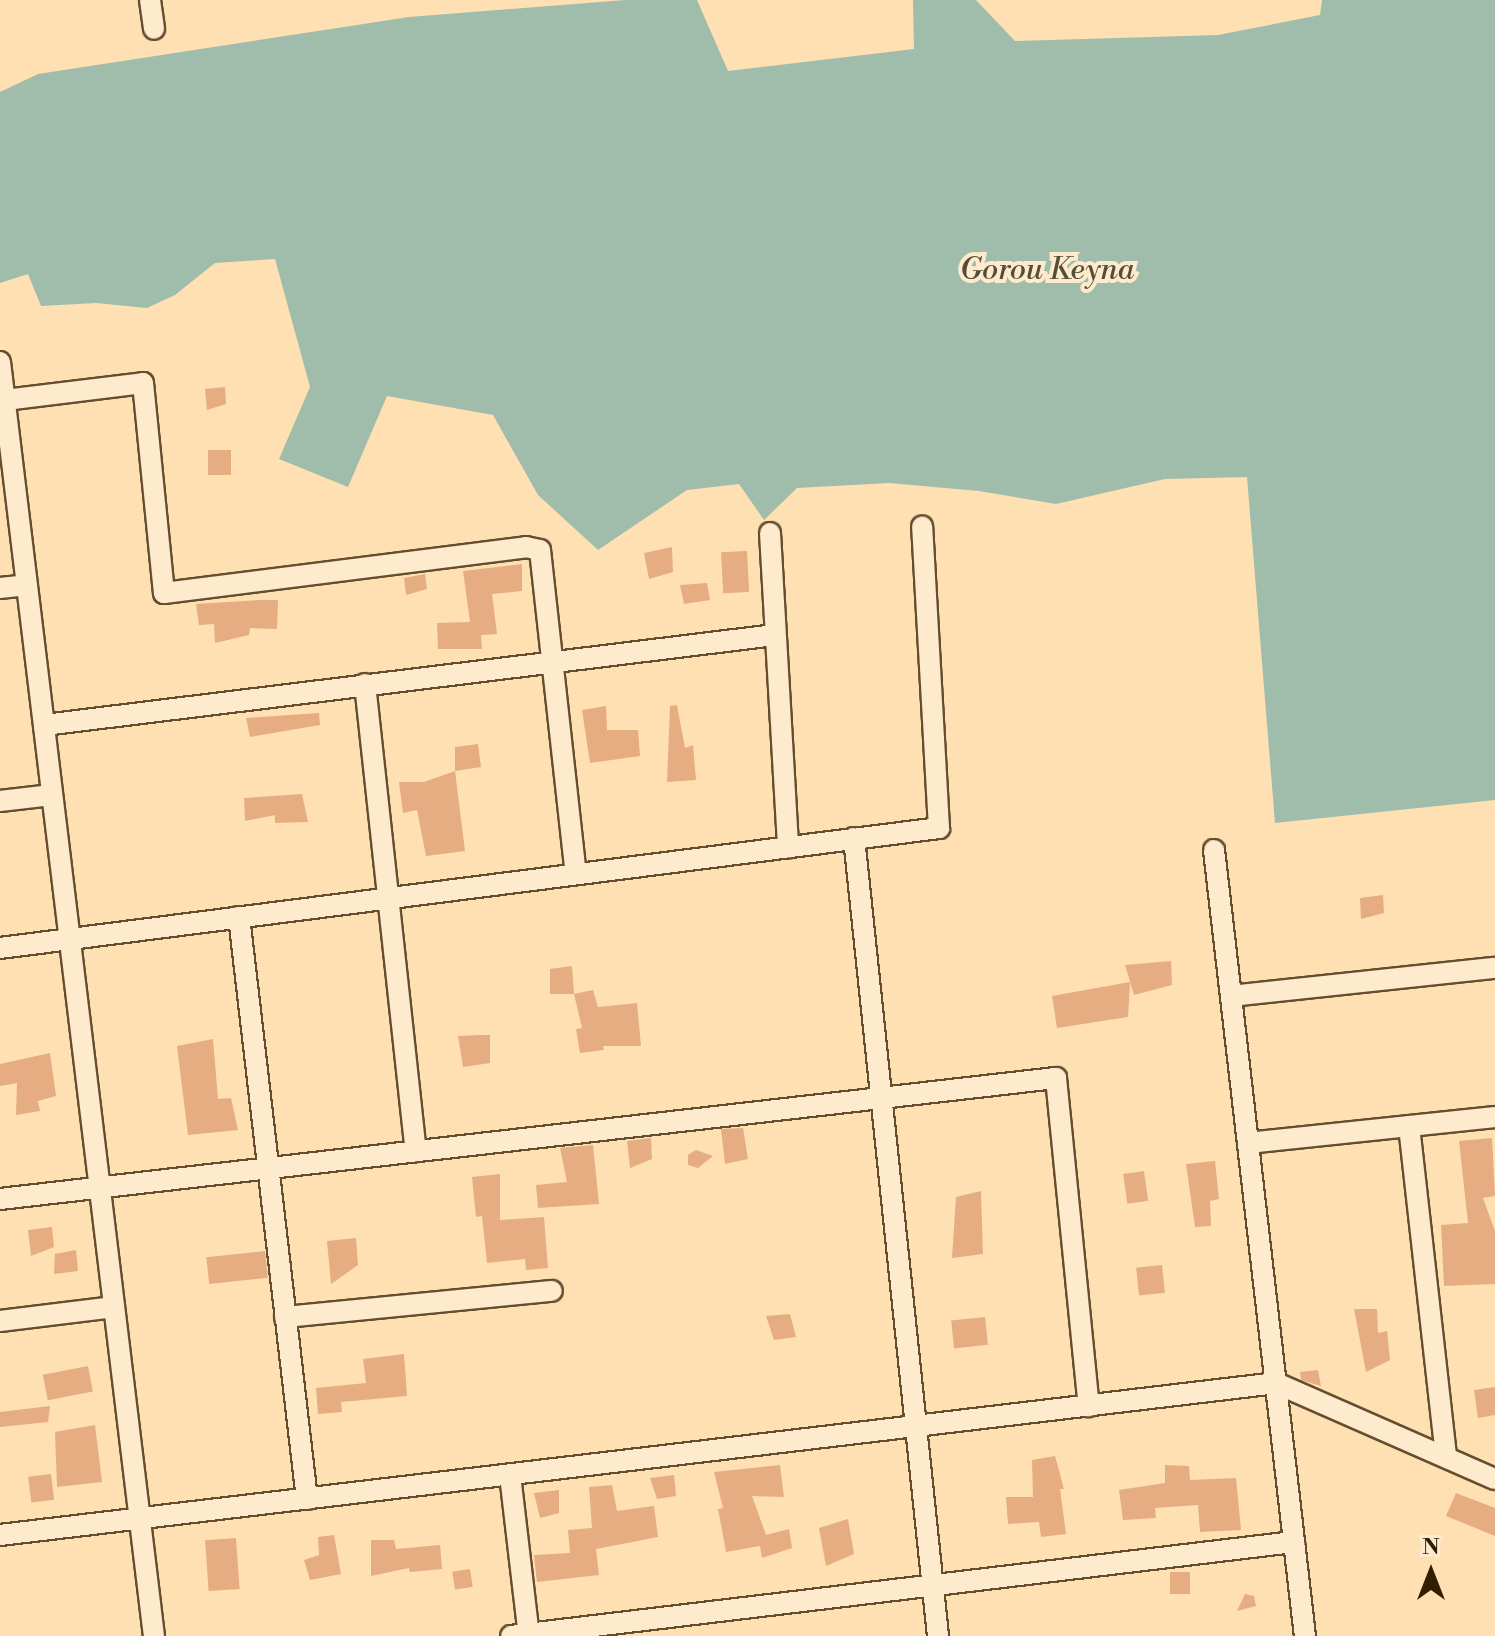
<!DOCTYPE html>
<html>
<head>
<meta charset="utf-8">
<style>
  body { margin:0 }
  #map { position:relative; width:1495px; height:1636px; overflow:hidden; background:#fee0b3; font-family:"Libre Bodoni",serif }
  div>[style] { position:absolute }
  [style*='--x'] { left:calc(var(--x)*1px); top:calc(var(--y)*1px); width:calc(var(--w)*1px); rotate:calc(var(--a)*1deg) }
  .water>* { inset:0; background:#a0bdab }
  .building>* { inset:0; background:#e5ad81; transform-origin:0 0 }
  .roads { filter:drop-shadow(2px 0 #654e2e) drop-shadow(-2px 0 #654e2e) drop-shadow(0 2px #654e2e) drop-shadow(0 -2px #654e2e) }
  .street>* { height:20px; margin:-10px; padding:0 10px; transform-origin:10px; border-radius:10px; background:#feebce }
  span { translate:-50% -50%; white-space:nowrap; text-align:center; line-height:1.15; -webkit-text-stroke:8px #feebce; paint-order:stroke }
  .water-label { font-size:30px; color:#534e35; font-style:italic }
  .north { position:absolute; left:1391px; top:1532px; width:80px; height:80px; -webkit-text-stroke:6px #feebce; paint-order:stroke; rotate:0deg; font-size:22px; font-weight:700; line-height:32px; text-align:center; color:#321e02 }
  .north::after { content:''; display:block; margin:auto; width:28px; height:36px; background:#321e02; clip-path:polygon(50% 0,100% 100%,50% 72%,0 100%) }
</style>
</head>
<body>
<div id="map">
  <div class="water">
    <div style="clip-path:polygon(625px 0,697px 0,728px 71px,914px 49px,913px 0,976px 0,1015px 41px,1218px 35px,1320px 15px,1322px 0,1495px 0,1495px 800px,1275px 823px,1247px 477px,1165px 479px,1056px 504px,979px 491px,889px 483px,797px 488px,764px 520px,739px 484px,687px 490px,598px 550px,538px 495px,493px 415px,387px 396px,348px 487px,279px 459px,310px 387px,275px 259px,215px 263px,175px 295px,147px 308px,96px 303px,41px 306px,28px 274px,0 283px,0 92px,38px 74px,409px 17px)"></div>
  </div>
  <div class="building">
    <div style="clip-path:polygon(225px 387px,226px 404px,207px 410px,205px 389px)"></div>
    <div style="left:208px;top:450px;width:23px;height:25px"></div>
    <div style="clip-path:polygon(672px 547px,673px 572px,649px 579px,644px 553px)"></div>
    <div style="left:747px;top:551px;width:41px;height:26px;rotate:87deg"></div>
    <div style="clip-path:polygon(522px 564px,522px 591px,492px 594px,497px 634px,481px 635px,482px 649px,438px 649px,437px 623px,470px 622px,463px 571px)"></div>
    <div style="clip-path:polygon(425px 574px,427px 589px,406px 595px,404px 578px)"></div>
    <div style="clip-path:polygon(707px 583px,710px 600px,684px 604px,680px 585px)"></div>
    <div style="clip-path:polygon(260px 600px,278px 600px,277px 629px,250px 628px,249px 635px,215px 643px,214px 624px,199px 625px,196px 604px)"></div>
    <div style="clip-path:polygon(677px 705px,685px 748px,693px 745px,696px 780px,667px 782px,670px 706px)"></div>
    <div style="clip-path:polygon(606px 706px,607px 730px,638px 730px,640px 756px,590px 763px,582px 710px)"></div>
    <div style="clip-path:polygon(319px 713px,320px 725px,250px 737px,246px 718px)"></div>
    <div style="clip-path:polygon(478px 744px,481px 767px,455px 771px,455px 747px)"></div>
    <div style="clip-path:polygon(455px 771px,465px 851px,426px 856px,417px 810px,403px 813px,399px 782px,424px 782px)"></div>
    <div style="clip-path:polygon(302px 794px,308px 822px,275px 823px,275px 815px,245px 821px,244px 798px)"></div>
    <div style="clip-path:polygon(1383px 895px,1384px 913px,1361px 919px,1360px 898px)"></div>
    <div style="clip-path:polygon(1171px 961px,1172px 985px,1134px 995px,1125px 965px)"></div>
    <div style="clip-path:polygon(572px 966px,574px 994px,550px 994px,550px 969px)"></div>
    <div style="clip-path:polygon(1130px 982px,1128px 1017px,1057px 1028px,1052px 996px)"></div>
    <div style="clip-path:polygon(593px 990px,598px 1007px,637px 1003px,641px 1046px,603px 1046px,604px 1050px,580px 1053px,576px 1029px,582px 1028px,574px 994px)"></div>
    <div style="clip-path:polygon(479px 1035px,490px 1035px,490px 1063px,463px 1067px,458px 1036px)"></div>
    <div style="clip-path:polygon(213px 1039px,218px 1099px,231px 1098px,238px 1130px,188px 1135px,177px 1046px)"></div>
    <div style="clip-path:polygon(50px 1053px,56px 1096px,38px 1101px,40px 1111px,16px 1115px,17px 1083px,0 1086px,0 1064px)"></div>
    <div style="clip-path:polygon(743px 1128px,748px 1159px,725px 1164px,721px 1129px)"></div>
    <div style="clip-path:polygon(651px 1138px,652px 1159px,630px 1168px,627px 1141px)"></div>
    <div style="clip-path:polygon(1492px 1138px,1495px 1196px,1483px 1198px,1495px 1231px,1495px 1284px,1444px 1286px,1441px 1225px,1468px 1223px,1459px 1141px)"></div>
    <div style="clip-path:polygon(593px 1145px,599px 1204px,538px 1208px,536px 1185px,567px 1182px,560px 1148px)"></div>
    <div style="clip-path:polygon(696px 1150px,713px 1156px,698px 1168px,688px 1165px,688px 1155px)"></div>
    <div style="clip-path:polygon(1215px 1161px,1219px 1199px,1210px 1201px,1211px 1226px,1195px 1227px,1186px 1164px)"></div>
    <div style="left:1144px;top:1171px;width:30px;height:21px;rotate:82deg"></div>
    <div style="clip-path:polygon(500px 1174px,500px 1220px,544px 1217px,548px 1268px,526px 1270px,525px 1259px,487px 1263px,482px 1216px,476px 1217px,472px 1177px)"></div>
    <div style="clip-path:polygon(981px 1191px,983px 1254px,952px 1258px,956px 1197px)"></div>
    <div style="clip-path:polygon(52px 1227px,54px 1247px,31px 1256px,28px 1230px)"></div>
    <div style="clip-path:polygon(356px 1238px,358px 1265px,331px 1284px,327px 1241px)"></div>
    <div style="clip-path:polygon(76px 1250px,78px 1271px,54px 1274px,55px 1254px)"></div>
    <div style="left:265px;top:1251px;width:27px;height:59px;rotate:84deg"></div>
    <div style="left:1162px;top:1265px;width:28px;height:26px;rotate:84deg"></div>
    <div style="clip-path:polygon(1354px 1309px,1377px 1309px,1378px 1333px,1387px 1331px,1390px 1360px,1366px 1372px)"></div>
    <div style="clip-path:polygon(790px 1314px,796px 1337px,774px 1340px,766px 1316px)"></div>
    <div style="left:985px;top:1317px;width:28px;height:34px;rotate:84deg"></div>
    <div style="clip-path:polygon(404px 1354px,407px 1396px,341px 1402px,342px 1412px,318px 1414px,316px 1388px,366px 1383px,363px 1359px)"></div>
    <div style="left:88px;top:1366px;width:26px;height:46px;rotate:79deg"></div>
    <div style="clip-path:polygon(1318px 1370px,1321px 1386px,1301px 1380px,1300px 1372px)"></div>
    <div style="clip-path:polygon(1495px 1387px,1495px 1415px,1478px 1418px,1474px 1390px)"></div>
    <div style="clip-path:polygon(50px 1406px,48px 1422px,0 1427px,0 1412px)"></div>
    <div style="clip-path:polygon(95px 1425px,102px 1482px,57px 1487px,55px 1432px)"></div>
    <div style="clip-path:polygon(1055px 1456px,1064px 1489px,1060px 1489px,1066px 1534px,1041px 1537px,1039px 1522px,1008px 1524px,1006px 1497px,1033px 1497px,1032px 1460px)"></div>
    <div style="clip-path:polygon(780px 1465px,784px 1497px,752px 1496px,766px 1535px,789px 1529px,792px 1548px,762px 1558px,760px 1546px,726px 1552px,718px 1509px,723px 1508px,714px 1472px)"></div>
    <div style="clip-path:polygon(1165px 1465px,1189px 1466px,1190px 1480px,1236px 1478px,1241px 1530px,1200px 1532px,1198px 1505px,1155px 1508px,1156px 1518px,1123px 1520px,1119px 1490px,1165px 1483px)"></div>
    <div style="left:51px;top:1474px;width:26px;height:23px;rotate:83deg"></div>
    <div style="clip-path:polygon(674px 1475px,676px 1496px,657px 1499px,650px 1478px)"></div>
    <div style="clip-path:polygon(612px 1485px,617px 1511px,654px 1506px,658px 1537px,596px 1549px,599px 1575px,537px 1582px,534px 1555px,570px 1553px,568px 1530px,592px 1528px,589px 1487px)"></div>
    <div style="clip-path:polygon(559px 1490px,559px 1513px,540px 1518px,534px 1493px)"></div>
    <div style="clip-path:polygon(1456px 1493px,1495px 1508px,1495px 1536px,1446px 1516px)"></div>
    <div style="clip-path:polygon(848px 1519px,854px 1554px,826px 1566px,819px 1528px)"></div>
    <div style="clip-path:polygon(334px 1535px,341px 1574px,310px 1580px,304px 1560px,319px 1555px,318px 1537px)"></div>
    <div style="left:236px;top:1538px;width:51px;height:31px;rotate:86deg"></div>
    <div style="clip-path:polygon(371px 1540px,394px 1540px,396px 1549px,440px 1545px,442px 1569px,410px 1572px,409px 1568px,371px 1576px)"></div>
    <div style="left:470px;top:1569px;width:18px;height:18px;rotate:81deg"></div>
    <div style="left:1190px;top:1572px;width:22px;height:20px;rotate:90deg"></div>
    <div style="clip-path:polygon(1245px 1594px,1254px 1596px,1256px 1606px,1237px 1611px)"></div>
  </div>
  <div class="roads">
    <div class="street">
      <div style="--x:150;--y:0;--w:29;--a:82"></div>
      <div style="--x:0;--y:362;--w:1283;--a:83.11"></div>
      <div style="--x:5;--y:400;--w:139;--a:-7"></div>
      <div style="--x:143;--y:383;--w:211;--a:84.3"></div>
      <div style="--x:164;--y:593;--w:365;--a:-7.2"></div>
      <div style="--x:526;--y:547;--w:14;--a:12"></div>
      <div style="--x:540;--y:550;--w:326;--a:83.7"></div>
      <div style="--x:770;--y:533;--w:315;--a:86.7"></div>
      <div style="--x:0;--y:588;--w:27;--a:-6"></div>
      <div style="--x:365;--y:684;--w:470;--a:83.8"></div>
      <div style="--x:44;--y:725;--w:737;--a:-7.02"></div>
      <div style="--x:0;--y:801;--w:52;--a:-6.6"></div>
      <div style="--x:854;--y:838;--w:802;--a:83.99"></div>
      <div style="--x:1214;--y:850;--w:791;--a:83.4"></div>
      <div style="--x:239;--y:917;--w:586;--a:83.34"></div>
      <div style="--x:0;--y:948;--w:947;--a:-7.28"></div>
      <div style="--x:939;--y:828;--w:302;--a:-93.2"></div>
      <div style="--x:1231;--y:996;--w:265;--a:-6.1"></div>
      <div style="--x:1409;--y:1126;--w:333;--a:83.6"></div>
      <div style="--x:1248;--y:1143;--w:248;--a:-6"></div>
      <div style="--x:0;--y:1199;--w:1063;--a:-6.54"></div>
      <div style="--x:1056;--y:1078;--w:330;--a:84.3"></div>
      <div style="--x:285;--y:1317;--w:268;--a:-5.6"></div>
      <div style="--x:0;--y:1321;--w:115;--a:-7"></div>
      <div style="--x:510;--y:1475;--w:162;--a:83.3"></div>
      <div style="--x:0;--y:1535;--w:1285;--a:-6.79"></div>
      <div style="--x:1276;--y:1383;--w:239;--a:23.7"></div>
      <div style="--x:511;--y:1636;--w:789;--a:-6.85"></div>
    </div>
  </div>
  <div class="water-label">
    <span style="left:1047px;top:270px">Gorou Keyna</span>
  </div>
  <div class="north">N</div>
</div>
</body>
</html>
